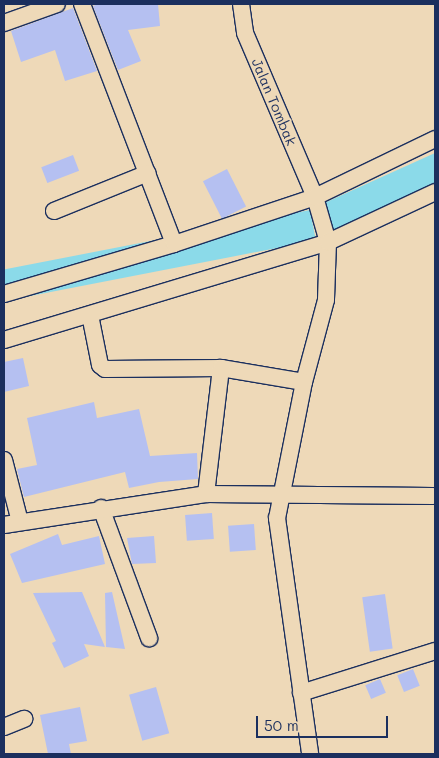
<!DOCTYPE html>
<html>
<head>
<meta charset="utf-8">
<style>
  body { margin:0 }
  #map { position:relative; width:439px; height:758px; overflow:hidden; background:#eed9b8; font-family:Mali,sans-serif }
  div>[style] { position:absolute }
  [style*='--x'] { left:calc(var(--x)*1px); top:calc(var(--y)*1px); width:calc(var(--w)*1px); rotate:calc(var(--a)*1deg) }
  .water>* { inset:0; background:#8bdae9; transform-origin:0 0 }
  .building>* { inset:0; background:#b5c0f1; transform-origin:0 0 }
  .roads { filter:drop-shadow(1px 0 #1b2f5e) drop-shadow(-1px 0 #1b2f5e) drop-shadow(0 1px #1b2f5e) drop-shadow(0 -1px #1b2f5e) }
  .street>* { height:16px; margin:-8px; padding:0 8px; transform-origin:8px; border-radius:8px; background:#eed9b8 }
  span { translate:-50% -50%; white-space:nowrap; text-align:center; line-height:1.15; -webkit-text-stroke:4px #eed9b8; paint-order:stroke }
  .street-label { font-size:14px; color:#1b2f5e }
  .frame { position:absolute; inset:0; border:5px solid #1b2f5e; pointer-events:none }
  .scale { position:absolute; left:256px; top:716px; width:132px; height:22px; box-sizing:border-box; border:2px solid #1b2f5e; border-top:0; padding-left:6px; font-size:15px; line-height:18px; white-space:nowrap; color:#1b2f5e; -webkit-text-stroke:4px #eed9b8; paint-order:stroke }
</style>
</head>
<body>
<div id="map">
  <div class="water">
    <div style="clip-path:polygon(435px 153px,435px 188px,330px 234px,322px 204px)"></div>
    <div style="left:310px;top:210px;width:31px;height:320px;rotate:79deg"></div>
  </div>
  <div class="building">
    <div style="clip-path:polygon(99px 4px,158px 4px,160px 26px,128px 30px,141px 61px,118px 70px,93px 6px)"></div>
    <div style="clip-path:polygon(73px 8px,97px 71px,65px 81px,55px 50px,21px 62px,11px 31px)"></div>
    <div style="left:73px;top:155px;width:17px;height:34px;rotate:69deg"></div>
    <div style="left:227px;top:169px;width:42px;height:27px;rotate:63deg"></div>
    <div style="clip-path:polygon(23px 358px,29px 386px,4px 392px,4px 362px)"></div>
    <div style="clip-path:polygon(94px 402px,97px 418px,139px 409px,150px 456px,197px 453px,198px 479px,159px 482px,129px 488px,125px 472px,24px 497px,17px 469px,37px 465px,27px 418px)"></div>
    <div style="left:212px;top:513px;width:26px;height:27px;rotate:86deg"></div>
    <div style="left:254px;top:524px;width:26px;height:26px;rotate:86deg"></div>
    <div style="clip-path:polygon(58px 534px,62px 545px,99px 536px,105px 564px,22px 583px,10px 554px)"></div>
    <div style="clip-path:polygon(154px 536px,156px 563px,132px 564px,127px 538px)"></div>
    <div style="clip-path:polygon(82px 592px,105px 647px,84px 644px,89px 656px,64px 668px,52px 643px,56px 641px,33px 593px)"></div>
    <div style="clip-path:polygon(112px 592px,125px 649px,106px 647px,105px 593px)"></div>
    <div style="left:385px;top:594px;width:55px;height:23px;rotate:82deg"></div>
    <div style="left:413px;top:669px;width:18px;height:17px;rotate:68deg"></div>
    <div style="left:380px;top:679px;width:15px;height:16px;rotate:67deg"></div>
    <div style="left:156px;top:687px;width:48px;height:28px;rotate:74deg"></div>
    <div style="clip-path:polygon(80px 707px,87px 741px,69px 744px,71px 754px,48px 754px,40px 715px)"></div>
  </div>
  <div class="roads">
    <div class="street">
      <div style="--x:82;--y:4;--w:257;--a:69"></div>
      <div style="--x:241;--y:4;--w:29;--a:82"></div>
      <div style="--x:245;--y:33;--w:178;--a:66.9"></div>
      <div style="--x:315;--y:197;--w:47;--a:73.9"></div>
      <div style="--x:328;--y:242;--w:58;--a:92"></div>
      <div style="--x:326;--y:300;--w:85;--a:105"></div>
      <div style="--x:304;--y:382;--w:139;--a:101.2"></div>
      <div style="--x:277;--y:518;--w:238;--a:82"></div>
      <div style="--x:4;--y:23;--w:56;--a:-19.7"></div>
      <div style="--x:54;--y:211;--w:101;--a:-22"></div>
      <div style="--x:4;--y:294;--w:177;--a:-16.4"></div>
      <div style="--x:174;--y:244;--w:149;--a:-18.4"></div>
      <div style="--x:315;--y:197;--w:133;--a:-25.8"></div>
      <div style="--x:90;--y:315;--w:51;--a:78.7"></div>
      <div style="--x:100;--y:365;--w:6;--a:39"></div>
      <div style="--x:105;--y:369;--w:116;--a:-0.5"></div>
      <div style="--x:221;--y:368;--w:84;--a:9.6"></div>
      <div style="--x:4;--y:340;--w:338;--a:-16.8"></div>
      <div style="--x:328;--y:242;--w:118;--a:-25"></div>
      <div style="--x:4;--y:460;--w:64;--a:75.5"></div>
      <div style="--x:206;--y:494;--w:127;--a:-83.2"></div>
      <div style="--x:101;--y:508;--w:139;--a:69.7"></div>
      <div style="--x:4;--y:525;--w:204;--a:-8.7"></div>
      <div style="--x:206;--y:494;--w:227;--a:0.5"></div>
      <div style="--x:301;--y:693;--w:140;--a:-17.4"></div>
      <div style="--x:4;--y:727;--w:22;--a:-22"></div>
    </div>
  </div>
  <div class="street-label">
    <span style="left:274px;top:102px;rotate:67deg">Jalan Tombak</span>
  </div>
  <div class="frame"></div>
  <div class="scale">50 m</div>
</div>
</body>
</html>
